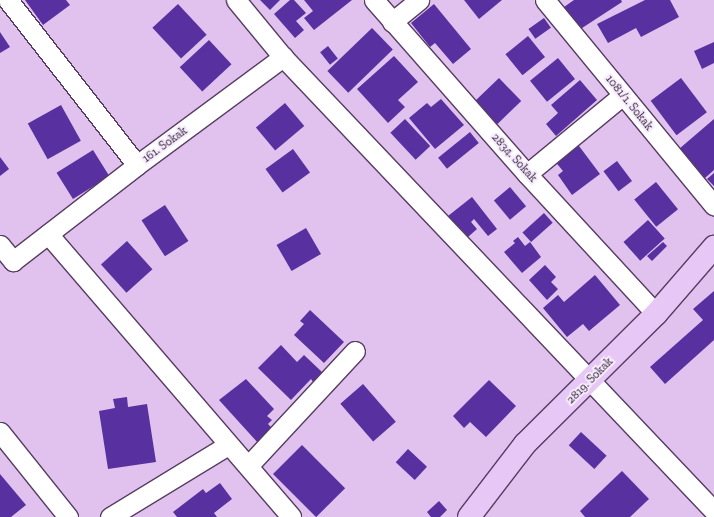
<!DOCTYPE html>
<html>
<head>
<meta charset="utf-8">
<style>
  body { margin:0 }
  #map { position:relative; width:714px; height:517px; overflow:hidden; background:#e1c2ef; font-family:"Zilla Slab",serif }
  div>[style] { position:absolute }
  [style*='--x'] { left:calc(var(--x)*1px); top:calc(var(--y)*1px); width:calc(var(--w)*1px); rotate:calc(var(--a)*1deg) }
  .building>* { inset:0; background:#58309f; transform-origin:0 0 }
  .roads { filter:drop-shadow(1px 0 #573d63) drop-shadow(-1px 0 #573d63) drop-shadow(0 1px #573d63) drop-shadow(0 -1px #573d63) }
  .minor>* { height:19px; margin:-9.5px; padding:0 9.5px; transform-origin:9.5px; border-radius:9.5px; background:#fff }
  .major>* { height:22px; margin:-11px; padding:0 11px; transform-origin:11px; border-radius:11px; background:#e7c7f6 }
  span { translate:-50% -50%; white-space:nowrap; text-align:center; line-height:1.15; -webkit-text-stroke:4px #f7ebfd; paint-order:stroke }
  .street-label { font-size:12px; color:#271c2d }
</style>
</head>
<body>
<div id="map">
  <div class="building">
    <div style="clip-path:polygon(25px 0,66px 0,70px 5px,43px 25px)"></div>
    <div style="clip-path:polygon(260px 0,280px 0,270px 10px)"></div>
    <div style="clip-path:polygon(290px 0,294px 0,306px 13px,296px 21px,304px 30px,295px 38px,274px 14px)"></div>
    <div style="clip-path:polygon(304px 0,352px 0,314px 30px,304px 18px,313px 11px)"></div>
    <div style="clip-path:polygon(464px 0,502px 0,479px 19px)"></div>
    <div style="clip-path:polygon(574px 0,621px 0,622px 2px,579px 30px,564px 7px)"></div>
    <div style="clip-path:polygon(645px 0,670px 0,679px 17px,641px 37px,636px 28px,608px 43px,597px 24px)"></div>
    <div style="left:178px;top:4px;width:42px;height:35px;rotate:47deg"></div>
    <div style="clip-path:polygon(434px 4px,471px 49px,453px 64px,435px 43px,430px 47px,411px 23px)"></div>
    <div style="left:544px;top:18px;width:12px;height:19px;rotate:55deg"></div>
    <div style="left:372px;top:28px;width:30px;height:62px;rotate:46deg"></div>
    <div style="clip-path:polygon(0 32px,10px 47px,0 53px)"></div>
    <div style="left:528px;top:36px;width:27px;height:29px;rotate:51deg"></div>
    <div style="left:209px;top:40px;width:33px;height:40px;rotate:47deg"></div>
    <div style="clip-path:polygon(714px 42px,714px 63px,702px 69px,694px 51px)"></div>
    <div style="left:328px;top:46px;width:16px;height:10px;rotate:52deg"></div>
    <div style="clip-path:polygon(394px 56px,418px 82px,398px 100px,405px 107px,388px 123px,357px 89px)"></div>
    <div style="left:558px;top:58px;width:27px;height:36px;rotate:51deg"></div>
    <div style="left:499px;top:78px;width:32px;height:34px;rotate:46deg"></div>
    <div style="left:681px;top:78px;width:43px;height:38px;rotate:53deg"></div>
    <div style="clip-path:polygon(580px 80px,597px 100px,556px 136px,546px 124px,558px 113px,551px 105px)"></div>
    <div style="clip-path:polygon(441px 99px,464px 125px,435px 149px,409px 118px,427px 103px,431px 107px)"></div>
    <div style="left:285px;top:103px;width:30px;height:38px;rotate:50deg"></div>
    <div style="left:61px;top:105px;width:41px;height:38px;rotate:61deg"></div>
    <div style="left:405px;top:119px;width:37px;height:20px;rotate:47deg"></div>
    <div style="clip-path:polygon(714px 119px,714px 170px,705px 178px,679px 149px)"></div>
    <div style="left:470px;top:132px;width:14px;height:41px;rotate:51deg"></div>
    <div style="clip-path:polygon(576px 142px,600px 174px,572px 195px,558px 175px,563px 171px,553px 159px)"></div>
    <div style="left:293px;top:149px;width:29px;height:34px;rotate:54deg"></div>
    <div style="left:93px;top:150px;width:31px;height:43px;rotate:58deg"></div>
    <div style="clip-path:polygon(0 157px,9px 169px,0 176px)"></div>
    <div style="left:617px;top:161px;width:25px;height:17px;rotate:53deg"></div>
    <div style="clip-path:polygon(714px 173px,714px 186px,707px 179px)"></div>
    <div style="left:656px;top:182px;width:35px;height:28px;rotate:51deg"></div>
    <div style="left:510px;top:187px;width:25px;height:21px;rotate:50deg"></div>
    <div style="clip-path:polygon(472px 197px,497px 229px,488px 236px,474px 219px,471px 222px,477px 229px,468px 237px,461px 229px,460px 231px,448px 216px)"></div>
    <div style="left:165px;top:205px;width:43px;height:28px;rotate:57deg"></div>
    <div style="left:544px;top:213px;width:13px;height:29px;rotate:48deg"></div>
    <div style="left:648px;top:220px;width:25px;height:33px;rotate:48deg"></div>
    <div style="left:306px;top:228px;width:30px;height:34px;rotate:60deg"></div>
    <div style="clip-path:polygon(518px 237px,525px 246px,530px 242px,541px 257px,522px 273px,504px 252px,515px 243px,513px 241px)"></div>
    <div style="left:127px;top:241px;width:38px;height:35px;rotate:48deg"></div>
    <div style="clip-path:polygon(663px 242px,667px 246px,652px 261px,647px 256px)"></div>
    <div style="clip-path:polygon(545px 265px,556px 277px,551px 282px,558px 289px,547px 300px,529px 280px)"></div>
    <div style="clip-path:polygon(595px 275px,620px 305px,589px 331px,583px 324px,567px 337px,543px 308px,558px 295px,564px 302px)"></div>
    <div style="clip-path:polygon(714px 291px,714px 340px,665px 384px,650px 367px,703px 320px,693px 309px)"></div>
    <div style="clip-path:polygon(310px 310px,344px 342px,324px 363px,294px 335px,304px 324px,300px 321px)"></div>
    <div style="clip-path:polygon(281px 345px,297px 362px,304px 355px,322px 372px,313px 382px,311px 379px,291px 400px,258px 368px)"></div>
    <div style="clip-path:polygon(246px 379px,274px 409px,267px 416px,272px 420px,268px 424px,273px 429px,258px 443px,219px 400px)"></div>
    <div style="clip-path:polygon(489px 380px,516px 406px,486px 437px,470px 422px,464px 428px,453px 416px)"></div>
    <div style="left:363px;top:384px;width:50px;height:30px;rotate:49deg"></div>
    <div style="clip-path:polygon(127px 397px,128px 407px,147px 404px,156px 462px,108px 469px,99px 411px,115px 408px,113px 399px)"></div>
    <div style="left:581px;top:432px;width:35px;height:18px;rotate:43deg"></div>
    <div style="left:302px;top:445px;width:61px;height:41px;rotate:45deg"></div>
    <div style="left:408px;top:449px;width:26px;height:18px;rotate:43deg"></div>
    <div style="clip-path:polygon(622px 471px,649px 499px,630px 517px,585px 517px,580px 511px)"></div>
    <div style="clip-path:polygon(0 474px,26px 505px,11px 517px,0 517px)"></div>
    <div style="clip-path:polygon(220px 483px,232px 499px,214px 513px,217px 517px,177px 517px,173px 512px,203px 489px,206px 493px)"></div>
    <div style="clip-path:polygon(439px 501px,447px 510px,440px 517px,431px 517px,427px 512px)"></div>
  </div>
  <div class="roads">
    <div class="minor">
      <div style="--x:8;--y:0;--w:209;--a:52"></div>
      <div style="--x:236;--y:0;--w:74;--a:50.5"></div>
      <div style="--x:283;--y:57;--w:626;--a:46.49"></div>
      <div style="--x:374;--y:0;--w:232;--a:48.7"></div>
      <div style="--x:527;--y:174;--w:190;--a:47.3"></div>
      <div style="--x:545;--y:0;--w:266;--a:50.6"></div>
      <div style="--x:392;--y:22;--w:35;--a:-39"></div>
      <div style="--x:527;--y:174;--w:124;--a:-39.5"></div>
      <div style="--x:48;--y:234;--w:373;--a:49.3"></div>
      <div style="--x:0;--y:245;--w:21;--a:51"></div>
      <div style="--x:13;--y:261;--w:157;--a:-37.7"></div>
      <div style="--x:137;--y:165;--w:182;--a:-36.5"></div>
      <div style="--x:0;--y:432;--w:109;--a:51.3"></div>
      <div style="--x:248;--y:466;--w:157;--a:-47.1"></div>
      <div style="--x:110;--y:517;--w:138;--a:-31.4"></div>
    </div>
    <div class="major">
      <div style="--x:469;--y:517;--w:92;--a:-52.5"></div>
      <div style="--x:525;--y:444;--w:185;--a:-44.8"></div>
      <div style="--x:656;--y:314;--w:89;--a:-49.1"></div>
    </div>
  </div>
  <div class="street-label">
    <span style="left:629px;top:103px;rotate:51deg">1081/1. Sokak</span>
    <span style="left:165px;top:145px;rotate:-36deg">161. Sokak</span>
    <span style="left:514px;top:158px;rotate:48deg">2834. Sokak</span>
    <span style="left:590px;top:381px;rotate:-45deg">2819. Sokak</span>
  </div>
</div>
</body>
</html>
